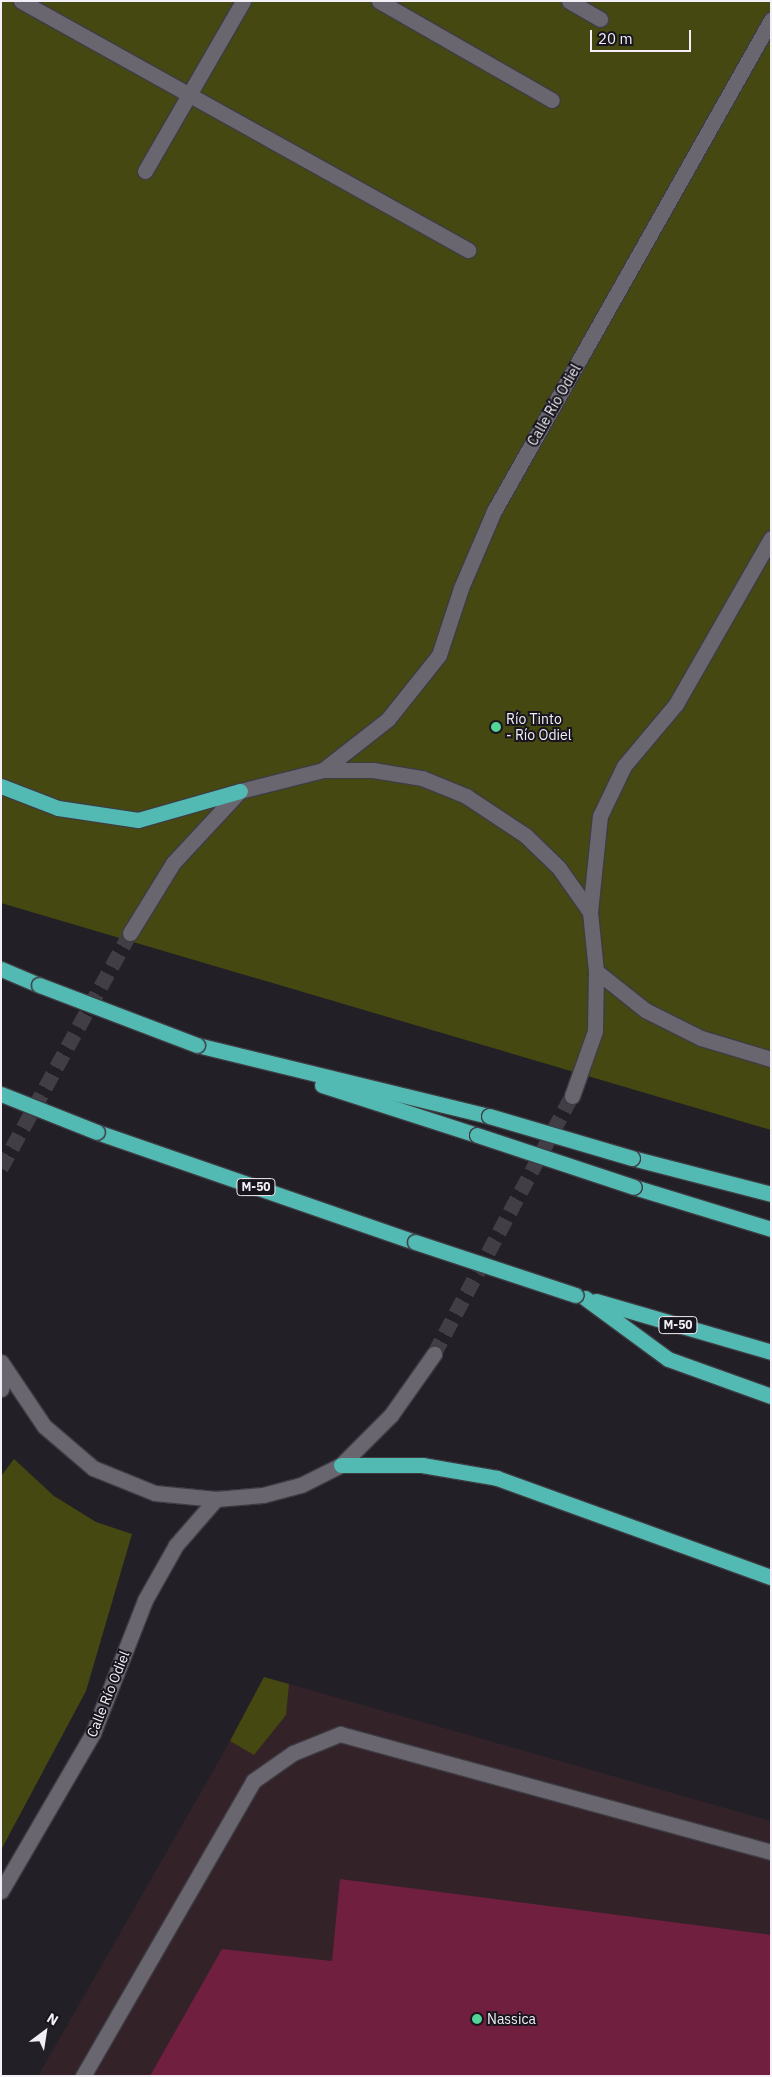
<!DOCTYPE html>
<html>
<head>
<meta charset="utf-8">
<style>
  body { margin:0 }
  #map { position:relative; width:772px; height:2077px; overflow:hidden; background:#221f27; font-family:"IBM Plex Sans",sans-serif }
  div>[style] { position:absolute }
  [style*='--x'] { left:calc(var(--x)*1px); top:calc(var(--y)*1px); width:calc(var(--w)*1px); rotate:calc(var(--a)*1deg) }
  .commercial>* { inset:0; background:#342229 }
  .green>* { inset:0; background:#454810 }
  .building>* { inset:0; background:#701f3f }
  .street-tunnel>* { height:15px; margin-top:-7.5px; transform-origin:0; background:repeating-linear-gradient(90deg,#413e46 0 15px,transparent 0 23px) }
  .roads { filter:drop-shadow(1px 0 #3e3c43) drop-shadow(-1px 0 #3e3c43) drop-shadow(0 1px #3e3c43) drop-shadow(0 -1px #3e3c43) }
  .lane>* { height:15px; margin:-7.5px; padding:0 7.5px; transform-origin:7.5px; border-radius:7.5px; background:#696670 }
  .street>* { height:15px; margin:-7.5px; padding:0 7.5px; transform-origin:7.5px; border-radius:7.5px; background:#696670 }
  .highway>* { height:15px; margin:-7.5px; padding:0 7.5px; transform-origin:7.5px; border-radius:7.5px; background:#52bab2 }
  .bridges { filter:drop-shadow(1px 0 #3e3c43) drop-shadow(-1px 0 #3e3c43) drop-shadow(0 1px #3e3c43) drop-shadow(0 -1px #3e3c43) }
  .highway-bridge>* { height:15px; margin:-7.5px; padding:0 7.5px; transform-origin:7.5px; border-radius:7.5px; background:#52bab2 }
  .dots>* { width:14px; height:14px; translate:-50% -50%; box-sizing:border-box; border:2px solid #19151e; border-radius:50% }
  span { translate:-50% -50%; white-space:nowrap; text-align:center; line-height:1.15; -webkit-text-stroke:4px #19151e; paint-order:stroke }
  .shield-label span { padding:1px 4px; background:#19151e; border:1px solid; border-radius:4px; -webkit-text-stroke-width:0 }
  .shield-label { font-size:12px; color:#f2f0f6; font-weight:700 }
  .street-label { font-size:14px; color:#f2f0f6 }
  .poi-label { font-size:14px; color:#f2f0f6 }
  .left { translate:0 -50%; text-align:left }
  .frame { position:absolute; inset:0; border:2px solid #f2f0f6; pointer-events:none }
  .north { position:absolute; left:20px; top:2007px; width:50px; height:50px; -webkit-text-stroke:4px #19151e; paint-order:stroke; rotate:31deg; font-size:14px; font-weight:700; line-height:20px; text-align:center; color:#f2f0f6 }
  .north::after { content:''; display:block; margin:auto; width:18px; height:22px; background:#f2f0f6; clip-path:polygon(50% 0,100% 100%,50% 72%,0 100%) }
  .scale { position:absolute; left:590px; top:30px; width:101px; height:22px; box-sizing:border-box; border:2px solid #f2f0f6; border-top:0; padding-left:6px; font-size:15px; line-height:18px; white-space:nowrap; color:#f2f0f6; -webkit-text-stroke:4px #19151e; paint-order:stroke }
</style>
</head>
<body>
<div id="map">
  <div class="commercial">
    <div style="clip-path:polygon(264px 1677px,771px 1821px,771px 2076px,38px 2076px,220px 1759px)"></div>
  </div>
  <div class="green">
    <div style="clip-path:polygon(1px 1px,771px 1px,771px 1130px,1px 903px)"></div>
    <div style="clip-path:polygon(14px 1459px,54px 1496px,96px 1522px,132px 1534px,86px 1691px,1px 1850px,1px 1476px)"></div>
    <div style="clip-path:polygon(264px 1677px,289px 1684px,286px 1715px,254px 1755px,230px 1741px)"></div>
  </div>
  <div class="building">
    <div style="clip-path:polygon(340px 1879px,771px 1935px,771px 2076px,150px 2076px,222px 1949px,332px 1961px)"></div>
  </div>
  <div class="street-tunnel">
    <div style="--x:1;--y:1168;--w:268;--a:-61.2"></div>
    <div style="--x:434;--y:1354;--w:293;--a:-61.9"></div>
  </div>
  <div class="roads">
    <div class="lane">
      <div style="--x:21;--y:1;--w:512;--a:29.12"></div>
      <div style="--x:379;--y:1;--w:199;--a:29.8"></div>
      <div style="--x:569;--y:1;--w:36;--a:30"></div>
      <div style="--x:145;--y:171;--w:196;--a:-60"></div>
      <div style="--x:596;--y:971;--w:63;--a:38.5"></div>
      <div style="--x:645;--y:1010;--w:63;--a:26.6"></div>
      <div style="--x:701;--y:1038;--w:73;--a:16.7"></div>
      <div style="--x:83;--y:2076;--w:340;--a:-60"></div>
      <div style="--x:253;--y:1781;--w:49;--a:-35"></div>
      <div style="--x:293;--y:1753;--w:51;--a:-22"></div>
      <div style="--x:340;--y:1734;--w:447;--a:15.3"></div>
    </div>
    <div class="street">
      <div style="--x:323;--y:770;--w:83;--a:-38.1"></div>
      <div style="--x:388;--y:719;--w:82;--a:-51.4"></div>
      <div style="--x:439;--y:655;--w:71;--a:-71.8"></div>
      <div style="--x:461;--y:588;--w:84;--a:-66.8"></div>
      <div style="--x:494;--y:511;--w:564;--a:-60.57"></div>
      <div style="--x:590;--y:912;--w:97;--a:-84.1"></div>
      <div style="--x:600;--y:816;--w:55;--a:-64.4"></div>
      <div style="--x:624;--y:766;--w:81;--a:-50"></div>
      <div style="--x:676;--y:704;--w:191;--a:-60.2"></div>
      <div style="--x:130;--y:933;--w:82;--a:-58.4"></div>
      <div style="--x:173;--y:863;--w:98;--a:-47.1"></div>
      <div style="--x:240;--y:791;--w:86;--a:-14.2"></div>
      <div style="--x:323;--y:770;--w:50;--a:0"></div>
      <div style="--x:373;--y:770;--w:50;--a:9.3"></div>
      <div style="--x:422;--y:778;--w:48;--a:22.2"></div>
      <div style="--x:466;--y:796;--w:71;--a:33.5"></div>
      <div style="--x:525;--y:835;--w:47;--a:44.1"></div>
      <div style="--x:559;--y:868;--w:54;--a:54.8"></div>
      <div style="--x:590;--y:912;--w:59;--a:84.2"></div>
      <div style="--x:596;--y:971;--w:60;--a:91"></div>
      <div style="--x:595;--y:1031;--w:69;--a:109.5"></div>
      <div style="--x:1;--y:1362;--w:77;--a:56.1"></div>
      <div style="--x:44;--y:1426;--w:65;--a:40.6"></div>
      <div style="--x:93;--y:1468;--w:67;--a:22"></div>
      <div style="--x:155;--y:1493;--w:61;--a:5.6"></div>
      <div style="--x:216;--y:1499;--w:47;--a:-4.9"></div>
      <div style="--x:263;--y:1495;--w:39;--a:-15"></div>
      <div style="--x:301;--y:1485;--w:45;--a:-26.6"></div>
      <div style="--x:341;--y:1465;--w:71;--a:-45"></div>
      <div style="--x:391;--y:1415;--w:75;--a:-54.8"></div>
      <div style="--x:1;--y:1389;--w:19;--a:-78"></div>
      <div style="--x:1;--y:1891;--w:183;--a:-59.8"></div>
      <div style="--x:93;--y:1733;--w:143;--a:-68.6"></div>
      <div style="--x:145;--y:1600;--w:63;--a:-60.6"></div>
      <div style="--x:176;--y:1545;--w:61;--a:-49"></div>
    </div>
    <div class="highway">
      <div style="--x:1;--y:786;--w:61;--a:21.1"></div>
      <div style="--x:58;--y:808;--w:81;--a:8.5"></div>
      <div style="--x:138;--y:820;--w:106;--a:-15.9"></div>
      <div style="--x:1;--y:969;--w:41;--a:22.8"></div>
      <div style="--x:197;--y:1045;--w:301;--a:13.7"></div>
      <div style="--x:322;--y:1085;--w:163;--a:17.9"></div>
      <div style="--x:97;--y:1132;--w:336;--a:19.1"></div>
      <div style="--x:632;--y:1158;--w:144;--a:14.5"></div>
      <div style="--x:634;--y:1187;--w:143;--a:17"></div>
      <div style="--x:585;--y:1298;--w:103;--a:36.3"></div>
      <div style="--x:668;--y:1359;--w:109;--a:19.8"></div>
      <div style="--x:596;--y:1301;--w:182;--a:16.2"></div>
      <div style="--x:341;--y:1465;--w:81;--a:0"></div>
      <div style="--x:422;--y:1465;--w:76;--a:9.8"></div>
      <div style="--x:497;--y:1478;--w:291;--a:19.9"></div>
    </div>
  </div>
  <div class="bridges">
    <div class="highway-bridge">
      <div style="--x:39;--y:985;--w:169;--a:20.8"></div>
      <div style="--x:1;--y:1094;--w:103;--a:21.6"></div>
      <div style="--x:489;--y:1116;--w:149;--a:16.4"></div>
      <div style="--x:477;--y:1135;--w:165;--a:18.3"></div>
      <div style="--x:415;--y:1242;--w:169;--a:18.3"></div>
    </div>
  </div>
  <div class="dots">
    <div style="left:496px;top:727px;background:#53d396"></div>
    <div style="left:477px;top:2019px;background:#53d396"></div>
  </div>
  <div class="shield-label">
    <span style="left:256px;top:1187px">M-50</span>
    <span style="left:678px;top:1325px">M-50</span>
  </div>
  <div class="street-label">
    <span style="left:554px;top:405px;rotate:-60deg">Calle Río Odiel</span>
    <span style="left:108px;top:1694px;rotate:-68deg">Calle Río Odiel</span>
  </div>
  <div class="poi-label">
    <span class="left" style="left:506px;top:727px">Río Tinto<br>- Río Odiel</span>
    <span class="left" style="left:487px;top:2019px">Nassica</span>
  </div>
  <div class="frame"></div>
  <div class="north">N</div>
  <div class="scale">20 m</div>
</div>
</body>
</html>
